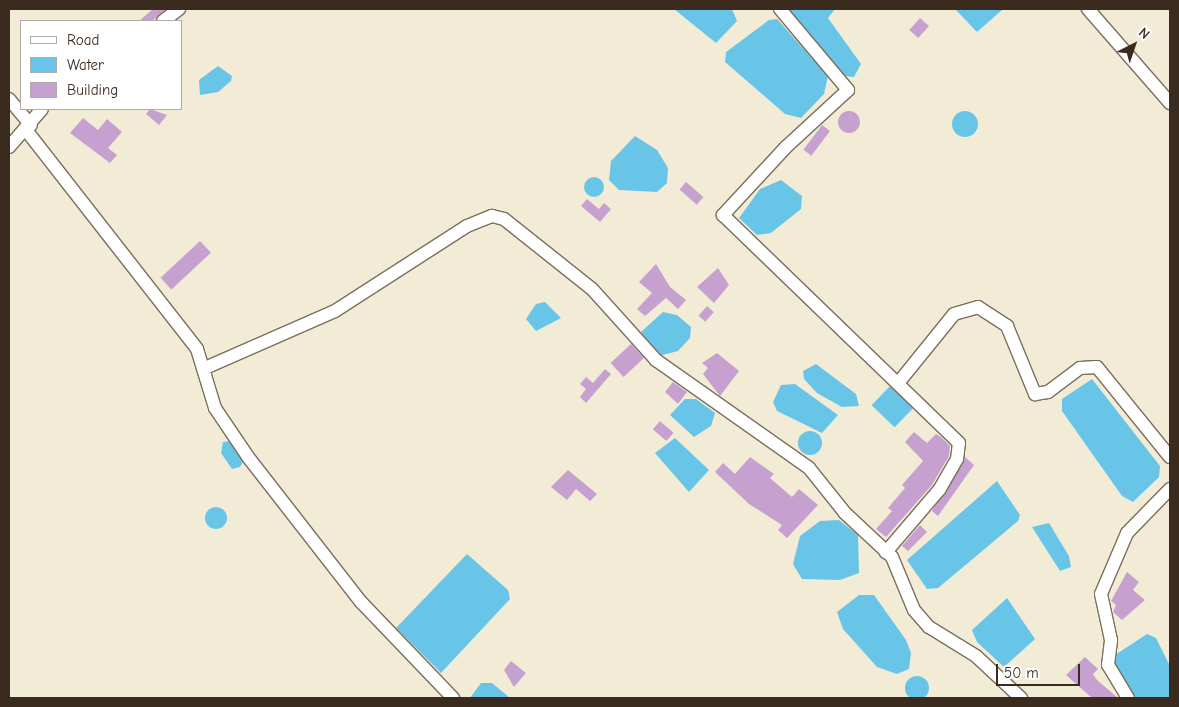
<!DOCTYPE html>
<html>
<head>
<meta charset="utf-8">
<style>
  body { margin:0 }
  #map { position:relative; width:1179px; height:707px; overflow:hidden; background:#f2ecd6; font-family:"Comic Neue",sans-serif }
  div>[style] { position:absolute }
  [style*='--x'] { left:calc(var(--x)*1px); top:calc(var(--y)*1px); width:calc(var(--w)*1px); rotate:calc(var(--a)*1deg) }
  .water>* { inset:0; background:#69c5e7; transform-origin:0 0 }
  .round { border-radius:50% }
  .building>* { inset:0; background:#c6a1d0; transform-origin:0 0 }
  .roads { filter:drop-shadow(1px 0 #7b6e5e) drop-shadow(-1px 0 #7b6e5e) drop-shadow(0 1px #7b6e5e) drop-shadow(0 -1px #7b6e5e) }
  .minor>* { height:12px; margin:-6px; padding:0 6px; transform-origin:6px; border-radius:6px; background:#fff }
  span { translate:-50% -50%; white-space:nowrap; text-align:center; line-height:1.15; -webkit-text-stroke:5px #fff; paint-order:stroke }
  .frame { position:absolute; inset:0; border:10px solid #3b2a1e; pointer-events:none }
  .legend { position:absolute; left:20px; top:20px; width:162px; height:90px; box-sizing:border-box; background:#fff; border:1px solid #b1aaa5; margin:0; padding:6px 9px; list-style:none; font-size:15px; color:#3b2a1e }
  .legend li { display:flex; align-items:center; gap:10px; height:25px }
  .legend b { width:25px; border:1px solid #b1aaa5 }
  .north { position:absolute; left:1109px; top:20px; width:50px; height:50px; -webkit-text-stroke:4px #fff; paint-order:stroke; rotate:41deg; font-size:14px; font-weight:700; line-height:20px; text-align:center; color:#3b2a1e }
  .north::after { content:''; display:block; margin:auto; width:18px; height:22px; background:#3b2a1e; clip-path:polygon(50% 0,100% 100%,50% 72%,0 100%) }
  .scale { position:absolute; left:996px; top:664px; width:84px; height:22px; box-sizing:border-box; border:2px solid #3b2a1e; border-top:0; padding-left:6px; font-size:15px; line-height:18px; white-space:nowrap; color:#3b2a1e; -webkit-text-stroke:4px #fff; paint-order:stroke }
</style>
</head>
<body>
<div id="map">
  <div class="water">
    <div style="clip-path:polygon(674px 9px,732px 9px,737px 21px,716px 43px)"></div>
    <div style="clip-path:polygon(787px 9px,835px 9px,828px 18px,861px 64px,854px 77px,845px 76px)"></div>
    <div style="clip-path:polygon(955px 9px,1001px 9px,1002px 10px,977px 32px)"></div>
    <div style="clip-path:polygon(777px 19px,828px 76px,824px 94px,801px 118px,785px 114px,725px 62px,726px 52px,769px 20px)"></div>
    <div style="clip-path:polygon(218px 66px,232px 76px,231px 81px,218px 92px,200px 95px,199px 80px)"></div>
    <div class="round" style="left:952px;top:111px;width:26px;height:26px"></div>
    <div style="clip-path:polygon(635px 136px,657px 150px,668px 168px,667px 183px,657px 192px,619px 190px,609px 180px,611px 161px)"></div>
    <div class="round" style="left:584px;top:177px;width:20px;height:20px"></div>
    <div style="clip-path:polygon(781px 180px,802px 196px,801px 209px,771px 233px,757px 235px,739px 218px,760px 189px)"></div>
    <div style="clip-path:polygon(545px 302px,561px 318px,536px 331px,526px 319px,536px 304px)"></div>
    <div style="clip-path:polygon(663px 312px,677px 315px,691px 327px,690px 338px,678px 351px,659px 356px,641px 332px)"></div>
    <div style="clip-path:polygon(816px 364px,856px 394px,859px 406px,842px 407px,817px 393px,804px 379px,803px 371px)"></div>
    <div style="clip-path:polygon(1092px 379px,1160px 466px,1159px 477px,1133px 502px,1122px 496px,1062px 411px,1062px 399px)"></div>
    <div style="clip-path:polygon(795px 384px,838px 415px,822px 433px,777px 411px,773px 402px,781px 385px)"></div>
    <div style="left:891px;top:385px;width:32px;height:28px;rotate:44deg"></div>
    <div style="clip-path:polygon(685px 399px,696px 399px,715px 413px,711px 426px,694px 437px,670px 415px)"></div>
    <div class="round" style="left:798px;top:431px;width:24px;height:24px"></div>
    <div style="clip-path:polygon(675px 438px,709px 470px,689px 492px,655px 453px)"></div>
    <div style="clip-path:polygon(230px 441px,243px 462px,240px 467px,232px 469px,221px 453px,223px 442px)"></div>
    <div style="clip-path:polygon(997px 481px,1020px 515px,1018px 521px,938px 588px,927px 589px,907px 560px)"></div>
    <div class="round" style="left:205px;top:507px;width:22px;height:22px"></div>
    <div style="clip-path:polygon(839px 520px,858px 535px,859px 573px,840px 580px,802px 579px,793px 564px,800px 536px,820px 521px)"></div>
    <div style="clip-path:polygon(1049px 523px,1069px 556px,1071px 567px,1060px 571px,1032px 527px)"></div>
    <div style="clip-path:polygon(467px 554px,508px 590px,510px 599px,441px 673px,396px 628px)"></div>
    <div style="clip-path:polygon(859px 595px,874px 595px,906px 640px,911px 653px,909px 669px,897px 674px,877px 667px,843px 629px,837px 612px)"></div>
    <div style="clip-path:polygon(1007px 598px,1035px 639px,1004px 667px,977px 642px,972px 630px)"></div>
    <div style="clip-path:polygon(1147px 634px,1156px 638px,1170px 666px,1170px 698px,1134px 698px,1113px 665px,1115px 655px)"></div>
    <div class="round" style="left:905px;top:676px;width:24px;height:24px"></div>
    <div style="clip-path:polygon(481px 683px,492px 683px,510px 698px,470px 698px)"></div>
  </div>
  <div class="building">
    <div style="clip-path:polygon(153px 9px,166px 9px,152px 21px,139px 21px)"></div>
    <div style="left:920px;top:18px;width:12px;height:16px;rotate:42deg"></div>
    <div style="clip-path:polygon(150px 109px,167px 115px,159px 125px,146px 114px)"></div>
    <div class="round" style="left:838px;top:111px;width:22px;height:22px"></div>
    <div style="clip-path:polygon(83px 118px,98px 130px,107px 119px,122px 132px,108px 148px,117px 155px,110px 163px,70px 133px)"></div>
    <div style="left:822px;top:125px;width:10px;height:31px;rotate:37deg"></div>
    <div style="left:686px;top:182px;width:23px;height:10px;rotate:41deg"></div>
    <div style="clip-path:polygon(587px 199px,599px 209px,604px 203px,611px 209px,600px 222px,581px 206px)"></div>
    <div style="left:200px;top:241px;width:16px;height:54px;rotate:47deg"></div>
    <div style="clip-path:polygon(656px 264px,670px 287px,686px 300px,678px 309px,666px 298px,645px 316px,637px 309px,652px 293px,639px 282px)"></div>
    <div style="clip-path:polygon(718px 268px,729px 285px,714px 303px,697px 287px)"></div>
    <div style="left:707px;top:306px;width:9px;height:13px;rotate:41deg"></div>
    <div style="left:631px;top:344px;width:19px;height:28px;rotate:47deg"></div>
    <div style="clip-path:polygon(717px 353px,739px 371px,720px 396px,703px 374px,708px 368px,702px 363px)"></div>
    <div style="clip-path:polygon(605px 369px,611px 374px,586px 403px,580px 397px,586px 389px,580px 384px,586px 377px,593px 383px)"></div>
    <div style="clip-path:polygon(673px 382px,687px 392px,678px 404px,665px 392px)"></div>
    <div style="left:660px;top:421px;width:18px;height:11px;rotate:41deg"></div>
    <div style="clip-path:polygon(914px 432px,927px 443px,936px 434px,941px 437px,950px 446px,949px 456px,932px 485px,886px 537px,876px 529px,892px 511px,888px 508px,905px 488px,902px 485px,923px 461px,905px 442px)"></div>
    <div style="clip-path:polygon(750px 457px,774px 474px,770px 478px,792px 497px,799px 489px,818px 505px,787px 538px,778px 530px,782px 525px,749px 504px,715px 472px,723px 463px,735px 474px)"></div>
    <div style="clip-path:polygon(965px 457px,974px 465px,938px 516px,932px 511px)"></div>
    <div style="clip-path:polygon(568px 470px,597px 494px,590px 501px,576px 489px,567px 500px,551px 487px)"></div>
    <div style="clip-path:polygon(920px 525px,927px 532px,908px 551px,902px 546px)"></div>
    <div style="clip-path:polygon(1127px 572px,1139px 582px,1133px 590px,1145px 600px,1122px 620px,1113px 612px,1116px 605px,1111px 601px)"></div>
    <div style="clip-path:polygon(1085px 657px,1098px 669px,1093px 674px,1097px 680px,1118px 698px,1092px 698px,1066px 675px)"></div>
    <div style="clip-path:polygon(511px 661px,526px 673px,514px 687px,504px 670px)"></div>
  </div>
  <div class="roads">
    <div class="minor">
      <div style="--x:780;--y:9;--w:106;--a:50"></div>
      <div style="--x:848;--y:90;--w:84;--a:137.4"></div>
      <div style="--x:786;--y:147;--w:93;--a:132.8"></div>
      <div style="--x:723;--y:215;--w:328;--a:44"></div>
      <div style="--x:959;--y:443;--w:16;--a:97"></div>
      <div style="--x:957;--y:459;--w:36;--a:120"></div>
      <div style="--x:939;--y:490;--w:82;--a:130.5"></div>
      <div style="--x:1088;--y:9;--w:125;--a:48.9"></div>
      <div style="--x:163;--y:21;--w:20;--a:-37"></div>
      <div style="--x:9;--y:99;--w:34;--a:50"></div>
      <div style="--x:26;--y:130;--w:278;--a:52"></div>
      <div style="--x:197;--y:349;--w:62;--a:73"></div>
      <div style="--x:215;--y:408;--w:59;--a:56"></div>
      <div style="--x:248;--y:457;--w:184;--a:52.1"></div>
      <div style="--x:361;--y:602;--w:133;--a:46.2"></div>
      <div style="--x:9;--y:147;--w:50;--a:-49"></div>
      <div style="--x:205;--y:368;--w:142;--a:-23.7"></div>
      <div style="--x:335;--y:311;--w:157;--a:-32.8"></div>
      <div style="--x:467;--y:226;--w:27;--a:-22"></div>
      <div style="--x:492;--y:216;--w:12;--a:14"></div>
      <div style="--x:504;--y:219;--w:112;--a:38.5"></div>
      <div style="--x:592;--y:289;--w:96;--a:48"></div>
      <div style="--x:656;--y:360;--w:187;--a:35.2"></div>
      <div style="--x:809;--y:468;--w:58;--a:51.3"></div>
      <div style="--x:845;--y:513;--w:64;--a:43.1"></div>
      <div style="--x:892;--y:557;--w:57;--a:67.5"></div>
      <div style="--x:914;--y:610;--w:23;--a:49"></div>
      <div style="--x:929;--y:627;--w:55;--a:31.7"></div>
      <div style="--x:976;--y:656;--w:62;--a:43"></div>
      <div style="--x:899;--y:382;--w:87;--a:-51"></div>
      <div style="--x:954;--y:314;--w:25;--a:-16"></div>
      <div style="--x:978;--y:307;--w:35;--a:33"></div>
      <div style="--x:1007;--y:326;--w:74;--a:67.6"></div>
      <div style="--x:1035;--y:394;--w:13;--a:-9"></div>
      <div style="--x:1048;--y:392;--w:40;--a:-37"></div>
      <div style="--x:1080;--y:368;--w:17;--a:-3"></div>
      <div style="--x:1097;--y:367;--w:116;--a:51"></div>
      <div style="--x:1128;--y:698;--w:39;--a:-121"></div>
      <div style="--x:1108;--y:665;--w:25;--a:-83"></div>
      <div style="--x:1111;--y:640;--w:47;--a:-102.3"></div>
      <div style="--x:1101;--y:594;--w:66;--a:-66.9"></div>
      <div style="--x:1127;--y:533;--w:62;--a:-45.7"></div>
    </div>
  </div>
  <div class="frame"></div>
  <ul class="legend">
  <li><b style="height:6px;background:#fff"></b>Road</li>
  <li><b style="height:14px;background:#69c5e7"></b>Water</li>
  <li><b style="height:14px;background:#c6a1d0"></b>Building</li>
  </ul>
  <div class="north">N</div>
  <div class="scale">50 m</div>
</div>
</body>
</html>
